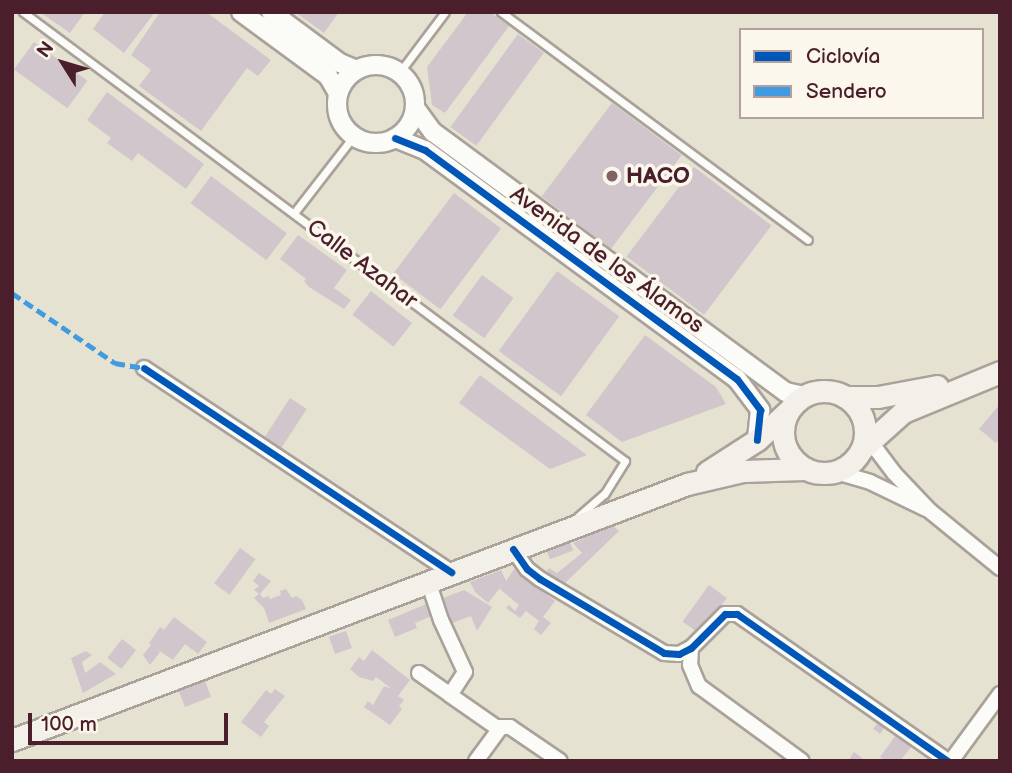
<!DOCTYPE html>
<html>
<head>
<meta charset="utf-8">
<style>
  body { margin:0 }
  #map { position:relative; width:1012px; height:773px; overflow:hidden; background:#e6e2d2; font-family:"Balsamiq Sans",sans-serif }
  div>[style] { position:absolute }
  [style*='--x'] { left:calc(var(--x)*1px); top:calc(var(--y)*1px); width:calc(var(--w)*1px); rotate:calc(var(--a)*1deg) }
  .building>* { inset:0; background:#d1c6cb; transform-origin:0 0 }
  .roads { filter:drop-shadow(2px 0 #aaa29a) drop-shadow(-2px 0 #aaa29a) drop-shadow(0 2px #aaa29a) drop-shadow(0 -2px #aaa29a) }
  .service>* { height:7px; margin:-3.5px; padding:0 3.5px; transform-origin:3.5px; border-radius:3.5px; background:#fbfbf8 }
  .minor>* { height:14px; margin:-7px; padding:0 7px; transform-origin:7px; border-radius:7px; background:#fbfbf8 }
  .tertiary>* { height:18px; margin:-9px; padding:0 9px; transform-origin:9px; border-radius:9px; background:#fbfbf8 }
  .tertiary>.ring { margin:-9px; padding:0; box-sizing:content-box; background:none; border:18px solid #fbfbf8; border-radius:50% }
  .secondary>* { height:21px; margin:-10.5px; padding:0 10.5px; transform-origin:10.5px; border-radius:10.5px; background:#f3f0ea }
  .secondary>.ring { margin:-10.5px; padding:0; box-sizing:content-box; background:none; border:21px solid #f3f0ea; border-radius:50% }
  .quiet>* { height:5px; margin-top:-2.5px; transform-origin:0; background:repeating-linear-gradient(90deg,#409be1 0 10px,transparent 0 15px) }
  .cycleway>* { height:7px; margin:-3.5px; padding:0 3.5px; transform-origin:3.5px; border-radius:3.5px; background:#0057b8 }
  .dots>* { width:19px; height:19px; translate:-50% -50%; box-sizing:border-box; border:4px solid #fbf7ec; border-radius:50% }
  span { translate:-50% -50%; white-space:nowrap; text-align:center; line-height:1.15; -webkit-text-stroke:7px #fbf7ec; paint-order:stroke }
  .poi-label { font-size:23px; color:#4a1f2b; font-weight:700 }
  .left { translate:0 -50%; text-align:left }
  .street-label { font-size:23px; color:#4a1f2b }
  .frame { position:absolute; inset:0; border:14px solid #4a1f2b; pointer-events:none }
  .legend { position:absolute; left:739px; top:28px; width:245px; height:91px; box-sizing:border-box; background:#fbf7ec; border:2px solid #b4a19f; margin:0; padding:9px 12px; list-style:none; font-size:21px; color:#4a1f2b }
  .legend li { display:flex; align-items:center; gap:14px; height:35px }
  .legend b { width:35px; border:2px solid #b4a19f }
  .north { position:absolute; left:28px; top:28px; width:70px; height:70px; -webkit-text-stroke:5px #fbf7ec; paint-order:stroke; rotate:307deg; font-size:19px; font-weight:700; line-height:28px; text-align:center; color:#4a1f2b }
  .north::after { content:''; display:block; margin:auto; width:24px; height:32px; background:#4a1f2b; clip-path:polygon(50% 0,100% 100%,50% 72%,0 100%) }
  .scale { position:absolute; left:28px; top:713px; width:200px; height:32px; box-sizing:border-box; border:4px solid #4a1f2b; border-top:0; padding-left:9px; font-size:21px; line-height:24px; white-space:nowrap; color:#4a1f2b; -webkit-text-stroke:5px #fbf7ec; paint-order:stroke }
</style>
</head>
<body>
<div id="map">
  <div class="building">
    <div style="clip-path:polygon(40px 12px,85px 12px,70px 33px)"></div>
    <div style="clip-path:polygon(105px 12px,155px 12px,124px 53px,93px 29px)"></div>
    <div style="clip-path:polygon(160px 12px,206px 12px,271px 60px,258px 76px,247px 68px,201px 131px,139px 86px,151px 70px,131px 55px)"></div>
    <div style="clip-path:polygon(295px 12px,339px 12px,324px 33px)"></div>
    <div style="clip-path:polygon(468px 12px,490px 12px,509px 26px,445px 113px,432px 105px,427px 67px)"></div>
    <div style="left:518px;top:34px;width:32px;height:115px;rotate:36deg"></div>
    <div style="left:34px;top:42px;width:66px;height:34px;rotate:36deg"></div>
    <div style="clip-path:polygon(107px 92px,204px 164px,186px 189px,138px 153px,132px 161px,107px 143px,111px 138px,87px 120px)"></div>
    <div style="left:612px;top:103px;width:87px;height:117px;rotate:37deg"></div>
    <div style="left:694px;top:167px;width:97px;height:112px;rotate:37deg"></div>
    <div style="left:211px;top:176px;width:95px;height:34px;rotate:37deg"></div>
    <div style="left:454px;top:193px;width:59px;height:101px;rotate:37deg"></div>
    <div style="clip-path:polygon(298px 235px,347px 270px,334px 288px,351px 300px,344px 309px,309px 287px,304px 281px,306px 279px,280px 259px)"></div>
    <div style="left:557px;top:271px;width:77px;height:99px;rotate:36deg"></div>
    <div style="left:482px;top:275px;width:39px;height:50px;rotate:36deg"></div>
    <div style="left:371px;top:291px;width:52px;height:30px;rotate:38deg"></div>
    <div style="clip-path:polygon(645px 335px,716px 387px,726px 404px,622px 442px,586px 415px)"></div>
    <div style="clip-path:polygon(480px 375px,587px 455px,550px 469px,459px 403px)"></div>
    <div style="left:290px;top:398px;width:20px;height:50px;rotate:33deg"></div>
    <div style="clip-path:polygon(1000px 404px,1000px 438px,996px 443px,979px 429px)"></div>
    <div style="clip-path:polygon(612px 525px,619px 531px,564px 584px,546px 572px,549px 568px,557px 573px,582px 553px,573px 543px)"></div>
    <div style="left:570px;top:542px;width:9px;height:25px;rotate:69deg"></div>
    <div style="left:240px;top:548px;width:19px;height:44px;rotate:36deg"></div>
    <div style="clip-path:polygon(514px 569px,555px 601px,543px 617px,551px 623px,541px 635px,534px 629px,539px 621px,526px 611px,520px 618px,506px 608px,509px 605px,515px 611px,519px 605px,500px 589px,504px 583px,488px 603px,475px 592px,470px 582px,501px 570px,506px 581px)"></div>
    <div style="clip-path:polygon(259px 573px,271px 581px,260px 594px,263px 598px,269px 596px,270px 599px,281px 595px,280px 591px,286px 589px,292px 598px,296px 596px,302px 600px,306px 609px,269px 623px,264px 608px,254px 598px,259px 594px,254px 590px,259px 586px,253px 581px)"></div>
    <div style="left:709px;top:585px;width:22px;height:45px;rotate:36deg"></div>
    <div style="clip-path:polygon(464px 590px,492px 607px,477px 631px,471px 616px,447px 625px,438px 600px)"></div>
    <div style="clip-path:polygon(429px 603px,434px 615px,415px 623px,417px 628px,395px 637px,388px 620px)"></div>
    <div style="clip-path:polygon(174px 617px,207px 642px,198px 654px,185px 644px,173px 660px,153px 647px,160px 652px,150px 665px,143px 655px,151px 645px,149px 643px,160px 627px,164px 630px)"></div>
    <div style="left:346px;top:631px;width:18px;height:18px;rotate:71deg"></div>
    <div style="left:122px;top:639px;width:18px;height:24px;rotate:38deg"></div>
    <div style="clip-path:polygon(372px 650px,410px 680px,398px 696px,404px 700px,399px 706px,402px 709px,390px 725px,364px 707px,368px 701px,373px 705px,384px 686px,392px 689px,376px 677px,373px 681px,359px 677px,350px 669px,359px 657px,364px 661px)"></div>
    <div style="clip-path:polygon(86px 651px,92px 655px,82px 662px,85px 673px,100px 662px,116px 674px,83px 693px,71px 658px)"></div>
    <div style="left:205px;top:681px;width:17px;height:28px;rotate:69deg"></div>
    <div style="clip-path:polygon(275px 689px,285px 696px,264px 722px,269px 726px,261px 737px,241px 722px,266px 690px,271px 694px)"></div>
    <div style="clip-path:polygon(882px 718px,915px 742px,900px 761px,885px 761px,880px 757px,896px 735px,885px 727px,880px 734px,873px 729px)"></div>
    <div style="clip-path:polygon(854px 752px,866px 761px,848px 761px)"></div>
  </div>
  <div class="roads">
    <div class="service">
      <div style="--x:23;--y:12;--w:751;--a:36.72"></div>
      <div style="--x:625;--y:461;--w:39;--a:122"></div>
      <div style="--x:604;--y:494;--w:35;--a:139"></div>
      <div style="--x:501;--y:12;--w:382;--a:36.6"></div>
      <div style="--x:399;--y:73;--w:76;--a:-53"></div>
      <div style="--x:294;--y:213;--w:96;--a:-52.2"></div>
    </div>
    <div class="minor">
      <div style="--x:144;--y:368;--w:369;--a:33.6"></div>
      <div style="--x:867;--y:437;--w:45;--a:53.1"></div>
      <div style="--x:894;--y:473;--w:52;--a:46.5"></div>
      <div style="--x:930;--y:511;--w:90;--a:39.2"></div>
      <div style="--x:836;--y:472;--w:35;--a:16"></div>
      <div style="--x:870;--y:482;--w:62;--a:25.7"></div>
      <div style="--x:513;--y:549;--w:24;--a:55"></div>
      <div style="--x:527;--y:569;--w:16;--a:38"></div>
      <div style="--x:540;--y:579;--w:144;--a:30.8"></div>
      <div style="--x:664;--y:653;--w:15;--a:4"></div>
      <div style="--x:679;--y:654;--w:13;--a:-27"></div>
      <div style="--x:691;--y:648;--w:48;--a:-45"></div>
      <div style="--x:725;--y:614;--w:12;--a:0"></div>
      <div style="--x:737;--y:614;--w:257;--a:34.9"></div>
      <div style="--x:428;--y:581;--w:41;--a:71.6"></div>
      <div style="--x:441;--y:620;--w:57;--a:65.2"></div>
      <div style="--x:465;--y:672;--w:27;--a:123"></div>
      <div style="--x:450;--y:695;--w:56;--a:34.8"></div>
      <div style="--x:496;--y:727;--w:14;--a:0"></div>
      <div style="--x:510;--y:727;--w:60;--a:34.2"></div>
      <div style="--x:691;--y:648;--w:17;--a:93"></div>
      <div style="--x:690;--y:665;--w:23;--a:67"></div>
      <div style="--x:699;--y:686;--w:127;--a:36.1"></div>
      <div style="--x:419;--y:673;--w:38;--a:35"></div>
      <div style="--x:476;--y:761;--w:42;--a:-53.7"></div>
      <div style="--x:951;--y:761;--w:83;--a:-53.8"></div>
    </div>
    <div class="tertiary">
      <div style="--x:241;--y:12;--w:108;--a:36.3"></div>
      <div style="--x:328;--y:76;--w:20;--a:60"></div>
      <div style="--x:271;--y:12;--w:86;--a:36.5"></div>
      <div style="--x:340;--y:63;--w:15;--a:23"></div>
      <div class="ring" style="left:337px;top:65px;width:60px;height:60px"></div>
      <div style="--x:416;--y:109;--w:29;--a:54"></div>
      <div style="--x:433;--y:132;--w:438;--a:36.4"></div>
      <div style="--x:786;--y:392;--w:17;--a:13"></div>
      <div style="--x:395;--y:138;--w:32;--a:22"></div>
      <div style="--x:425;--y:150;--w:387;--a:36.3"></div>
      <div style="--x:737;--y:379;--w:39;--a:53"></div>
      <div style="--x:760;--y:410;--w:30;--a:96"></div>
    </div>
    <div class="secondary">
      <div class="ring" style="left:783px;top:391px;width:61px;height:61px"></div>
      <div style="--x:845;--y:397;--w:33;--a:0"></div>
      <div style="--x:878;--y:397;--w:60;--a:-10.6"></div>
      <div style="--x:862;--y:449;--w:55;--a:-42.1"></div>
      <div style="--x:903;--y:412;--w:105;--a:-22.4"></div>
      <div style="--x:707;--y:472;--w:59;--a:-32.6"></div>
      <div style="--x:757;--y:440;--w:41;--a:-43"></div>
      <div style="--x:12;--y:740;--w:722;--a:-20.77"></div>
      <div style="--x:687;--y:484;--w:57;--a:-13.1"></div>
      <div style="--x:743;--y:471;--w:61;--a:-1.9"></div>
    </div>
  </div>
  <div class="quiet">
    <div style="--x:12;--y:293;--w:125;--a:34.2"></div>
    <div style="--x:115;--y:363;--w:29;--a:10"></div>
  </div>
  <div class="cycleway">
    <div style="--x:395;--y:138;--w:32;--a:22"></div>
    <div style="--x:425;--y:150;--w:387;--a:36.3"></div>
    <div style="--x:737;--y:379;--w:39;--a:53"></div>
    <div style="--x:760;--y:410;--w:30;--a:96"></div>
    <div style="--x:144;--y:368;--w:369;--a:33.6"></div>
    <div style="--x:513;--y:549;--w:24;--a:55"></div>
    <div style="--x:527;--y:569;--w:16;--a:38"></div>
    <div style="--x:540;--y:579;--w:144;--a:30.8"></div>
    <div style="--x:664;--y:653;--w:15;--a:4"></div>
    <div style="--x:679;--y:654;--w:13;--a:-27"></div>
    <div style="--x:691;--y:648;--w:48;--a:-45"></div>
    <div style="--x:725;--y:614;--w:12;--a:0"></div>
    <div style="--x:737;--y:614;--w:257;--a:34.9"></div>
  </div>
  <div class="dots">
    <div style="left:612px;top:176px;background:#816365"></div>
  </div>
  <div class="poi-label">
    <span class="left" style="left:626px;top:176px">HACO</span>
  </div>
  <div class="street-label">
    <span style="left:607px;top:260px;rotate:36deg">Avenida de los Álamos</span>
    <span style="left:362px;top:264px;rotate:37deg">Calle Azahar</span>
  </div>
  <div class="frame"></div>
  <ul class="legend">
  <li><b style="height:9px;background:#0057b8"></b>Ciclovía</li>
  <li><b style="height:9px;background:#409be1"></b>Sendero</li>
  </ul>
  <div class="north">N</div>
  <div class="scale">100 m</div>
</div>
</body>
</html>
